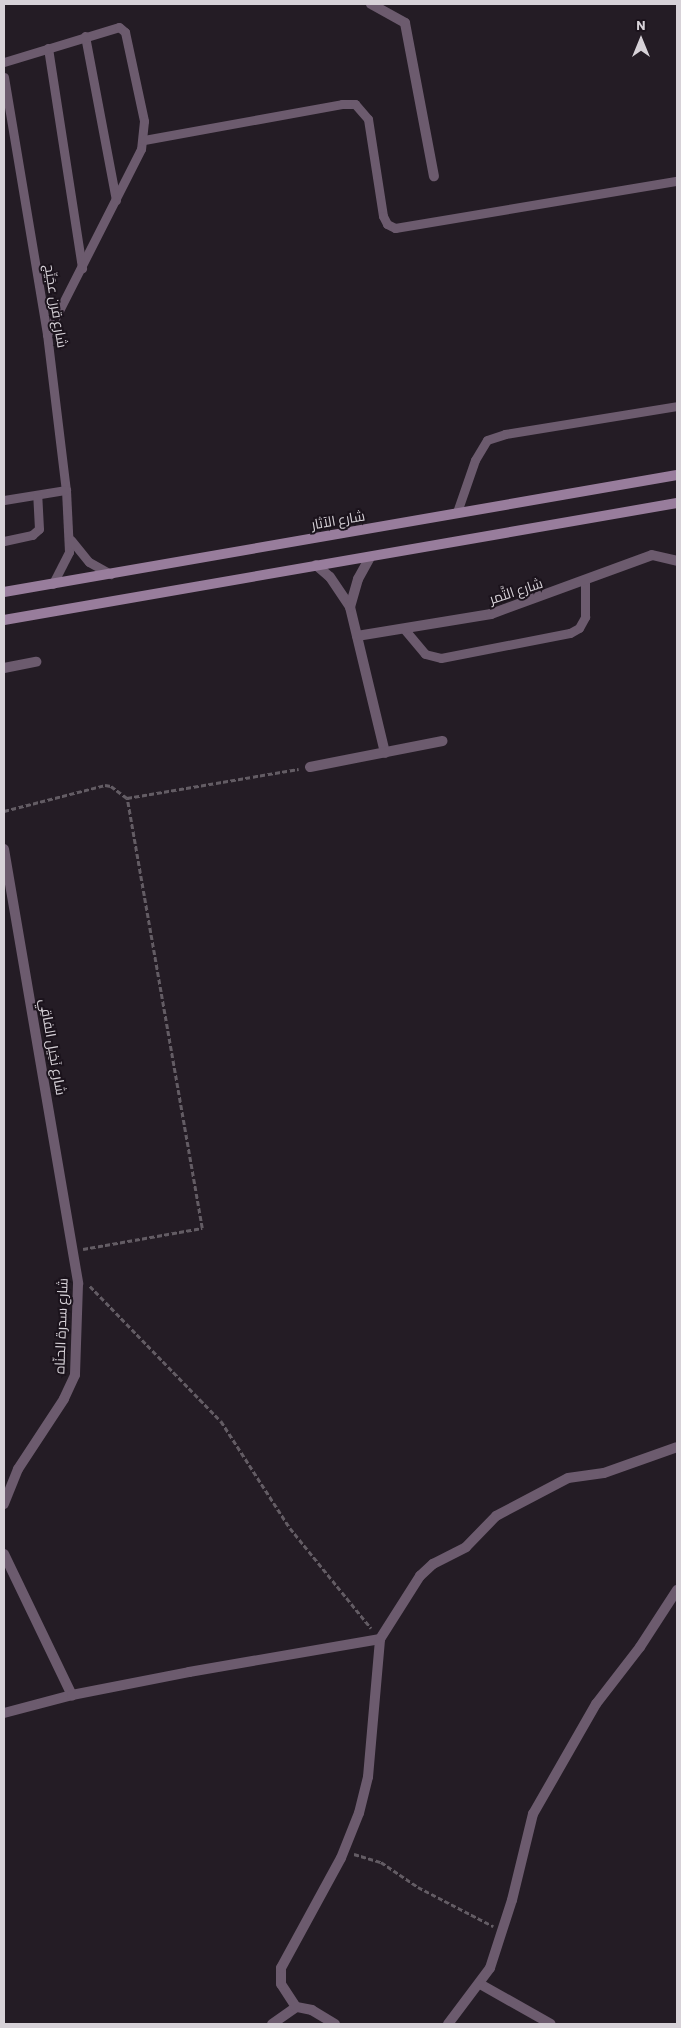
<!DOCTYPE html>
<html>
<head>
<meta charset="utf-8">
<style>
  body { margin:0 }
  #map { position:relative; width:681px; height:2028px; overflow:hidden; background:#241c25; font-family:Barlow,Cairo,sans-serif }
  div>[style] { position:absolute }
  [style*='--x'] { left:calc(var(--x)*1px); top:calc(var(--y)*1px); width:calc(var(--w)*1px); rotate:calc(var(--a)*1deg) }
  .path>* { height:2.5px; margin-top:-1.25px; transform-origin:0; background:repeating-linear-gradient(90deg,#635c64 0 5px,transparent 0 7.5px) }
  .lane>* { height:9px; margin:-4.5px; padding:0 4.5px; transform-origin:4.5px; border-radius:4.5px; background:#6c5b6e }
  .street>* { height:10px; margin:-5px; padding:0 5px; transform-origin:5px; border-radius:5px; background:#6c5b6e }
  .secondary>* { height:10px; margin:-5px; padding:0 5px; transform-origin:5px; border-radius:5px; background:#987d9c }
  span { translate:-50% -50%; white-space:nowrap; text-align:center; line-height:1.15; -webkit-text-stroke:4px #1b131c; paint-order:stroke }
  .street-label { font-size:14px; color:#d7d2d8 }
  .frame { position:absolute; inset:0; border:5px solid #d7d2d8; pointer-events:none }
  .north { position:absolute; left:616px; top:15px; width:50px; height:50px; -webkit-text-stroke:4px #1b131c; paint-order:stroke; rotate:0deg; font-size:14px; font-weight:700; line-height:20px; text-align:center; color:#d7d2d8 }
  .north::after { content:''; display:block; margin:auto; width:18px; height:22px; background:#d7d2d8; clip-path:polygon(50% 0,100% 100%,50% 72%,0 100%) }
</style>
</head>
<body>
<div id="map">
  <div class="path">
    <div style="--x:4;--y:811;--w:104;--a:-14.4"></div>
    <div style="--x:105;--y:785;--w:6;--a:9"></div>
    <div style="--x:111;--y:786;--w:20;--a:37"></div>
    <div style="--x:83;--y:1249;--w:121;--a:-10"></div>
    <div style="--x:202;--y:1228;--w:436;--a:-99.9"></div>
    <div style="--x:127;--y:798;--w:174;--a:-9.6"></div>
    <div style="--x:90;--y:1286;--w:188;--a:45.9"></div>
    <div style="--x:221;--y:1421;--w:127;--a:57.2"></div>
    <div style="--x:290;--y:1528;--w:129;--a:51"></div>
    <div style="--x:354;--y:1854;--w:28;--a:17"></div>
    <div style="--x:381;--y:1862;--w:45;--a:34"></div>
    <div style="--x:418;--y:1887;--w:85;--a:27.5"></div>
  </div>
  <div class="lane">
    <div style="--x:85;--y:36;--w:167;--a:79.3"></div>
    <div style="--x:48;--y:48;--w:223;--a:81.2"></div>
    <div style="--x:4;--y:62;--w:120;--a:-16.9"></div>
    <div style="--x:119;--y:27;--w:8;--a:40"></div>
    <div style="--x:125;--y:32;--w:91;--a:77.9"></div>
    <div style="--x:144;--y:121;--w:28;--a:96"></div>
    <div style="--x:141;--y:149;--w:208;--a:116.9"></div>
    <div style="--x:4;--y:77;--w:261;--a:80.5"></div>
    <div style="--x:47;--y:334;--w:157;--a:83.1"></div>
    <div style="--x:66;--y:490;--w:62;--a:87.2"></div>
    <div style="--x:69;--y:552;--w:36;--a:117"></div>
    <div style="--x:144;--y:140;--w:201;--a:-10.3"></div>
    <div style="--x:342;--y:104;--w:13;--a:0"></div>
    <div style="--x:355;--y:104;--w:20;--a:49"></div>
    <div style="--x:368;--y:119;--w:98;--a:81.2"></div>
    <div style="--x:383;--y:216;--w:9;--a:63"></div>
    <div style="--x:387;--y:224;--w:9;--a:27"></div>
    <div style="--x:395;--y:228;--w:286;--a:-9.5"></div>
    <div style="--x:4;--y:500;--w:63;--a:-9.2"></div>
    <div style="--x:457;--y:512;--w:55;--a:-70.9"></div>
    <div style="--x:475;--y:460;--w:23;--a:-59"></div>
    <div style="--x:487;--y:440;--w:19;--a:-18"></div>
    <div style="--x:505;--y:434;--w:174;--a:-9.2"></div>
    <div style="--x:71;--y:540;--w:28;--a:51"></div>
    <div style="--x:89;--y:562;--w:25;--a:29"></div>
    <div style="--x:4;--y:541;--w:29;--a:-12"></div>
    <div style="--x:32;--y:535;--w:9;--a:-41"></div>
    <div style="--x:39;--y:529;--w:34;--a:-93"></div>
    <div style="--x:405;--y:630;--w:31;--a:50"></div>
    <div style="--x:425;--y:654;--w:16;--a:14"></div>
    <div style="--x:441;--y:658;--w:131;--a:-11"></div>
    <div style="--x:570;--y:633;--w:10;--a:-29"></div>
    <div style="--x:579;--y:628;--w:13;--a:-61"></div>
    <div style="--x:585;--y:617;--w:35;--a:-90"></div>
  </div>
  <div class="street">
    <div style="--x:371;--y:4;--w:39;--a:29"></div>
    <div style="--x:405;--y:23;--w:156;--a:79.3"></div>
    <div style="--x:316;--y:565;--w:18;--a:41"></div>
    <div style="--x:330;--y:577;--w:36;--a:56"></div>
    <div style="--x:350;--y:607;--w:150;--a:76.5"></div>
    <div style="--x:350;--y:607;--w:29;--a:-74"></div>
    <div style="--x:358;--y:579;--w:25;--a:-61"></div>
    <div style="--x:357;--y:636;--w:136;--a:-9.3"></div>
    <div style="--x:491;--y:614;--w:171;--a:-20.1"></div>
    <div style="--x:652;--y:555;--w:26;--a:13"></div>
    <div style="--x:4;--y:668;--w:33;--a:-11"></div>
    <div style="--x:310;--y:767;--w:135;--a:-11.1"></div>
    <div style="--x:4;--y:849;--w:441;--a:80.3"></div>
    <div style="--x:78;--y:1284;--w:91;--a:91.9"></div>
    <div style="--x:75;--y:1375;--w:26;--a:115"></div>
    <div style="--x:64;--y:1399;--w:84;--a:123.3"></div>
    <div style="--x:18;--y:1469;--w:38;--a:112"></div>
    <div style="--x:4;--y:1554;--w:157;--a:64.3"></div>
    <div style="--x:4;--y:1713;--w:70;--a:-14.8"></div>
    <div style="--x:72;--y:1695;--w:119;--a:-11.1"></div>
    <div style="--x:189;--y:1672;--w:194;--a:-9.8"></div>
    <div style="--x:380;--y:1639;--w:75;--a:-57.6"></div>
    <div style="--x:420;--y:1576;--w:18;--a:-43"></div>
    <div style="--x:433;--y:1564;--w:37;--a:-27"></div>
    <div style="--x:466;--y:1547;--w:43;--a:-45.9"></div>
    <div style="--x:496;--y:1516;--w:81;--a:-27.8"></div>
    <div style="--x:568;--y:1478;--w:36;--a:-8"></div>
    <div style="--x:604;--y:1473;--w:77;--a:-19.6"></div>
    <div style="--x:480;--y:1984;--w:81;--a:29.4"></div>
    <div style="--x:272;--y:2024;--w:29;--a:-35"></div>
    <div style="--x:335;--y:2024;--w:27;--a:-149"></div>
    <div style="--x:312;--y:2010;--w:16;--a:-169"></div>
    <div style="--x:296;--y:2007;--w:27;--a:-123"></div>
    <div style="--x:281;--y:1984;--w:16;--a:-90"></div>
    <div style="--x:281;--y:1968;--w:125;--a:-61.4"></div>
    <div style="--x:341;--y:1858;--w:48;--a:-68.2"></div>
    <div style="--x:359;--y:1813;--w:37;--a:-76"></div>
    <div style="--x:368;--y:1777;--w:139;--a:-85"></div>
    <div style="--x:448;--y:2024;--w:70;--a:-53.1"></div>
    <div style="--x:490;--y:1968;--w:71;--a:-72.1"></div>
    <div style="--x:512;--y:1900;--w:89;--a:-76.3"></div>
    <div style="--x:533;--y:1814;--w:127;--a:-60.2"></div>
    <div style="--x:596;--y:1704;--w:72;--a:-52.3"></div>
    <div style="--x:640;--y:1647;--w:68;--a:-57"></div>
  </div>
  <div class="secondary">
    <div style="--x:4;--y:592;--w:683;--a:-9.86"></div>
    <div style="--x:4;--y:620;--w:683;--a:-9.86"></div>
  </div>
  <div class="street-label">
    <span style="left:56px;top:306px;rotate:81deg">شارع قرن عجَيِّج</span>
    <span style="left:338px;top:520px;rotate:-10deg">شارع الآثار</span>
    <span style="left:516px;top:591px;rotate:-18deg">شارع التَّمر</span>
    <span style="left:53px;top:1047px;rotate:80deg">شارع نَخِيل الفاقِي</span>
    <span style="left:61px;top:1326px;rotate:-88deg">شارع سدرة الحنّاه</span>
  </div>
  <div class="frame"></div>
  <div class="north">N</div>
</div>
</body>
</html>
